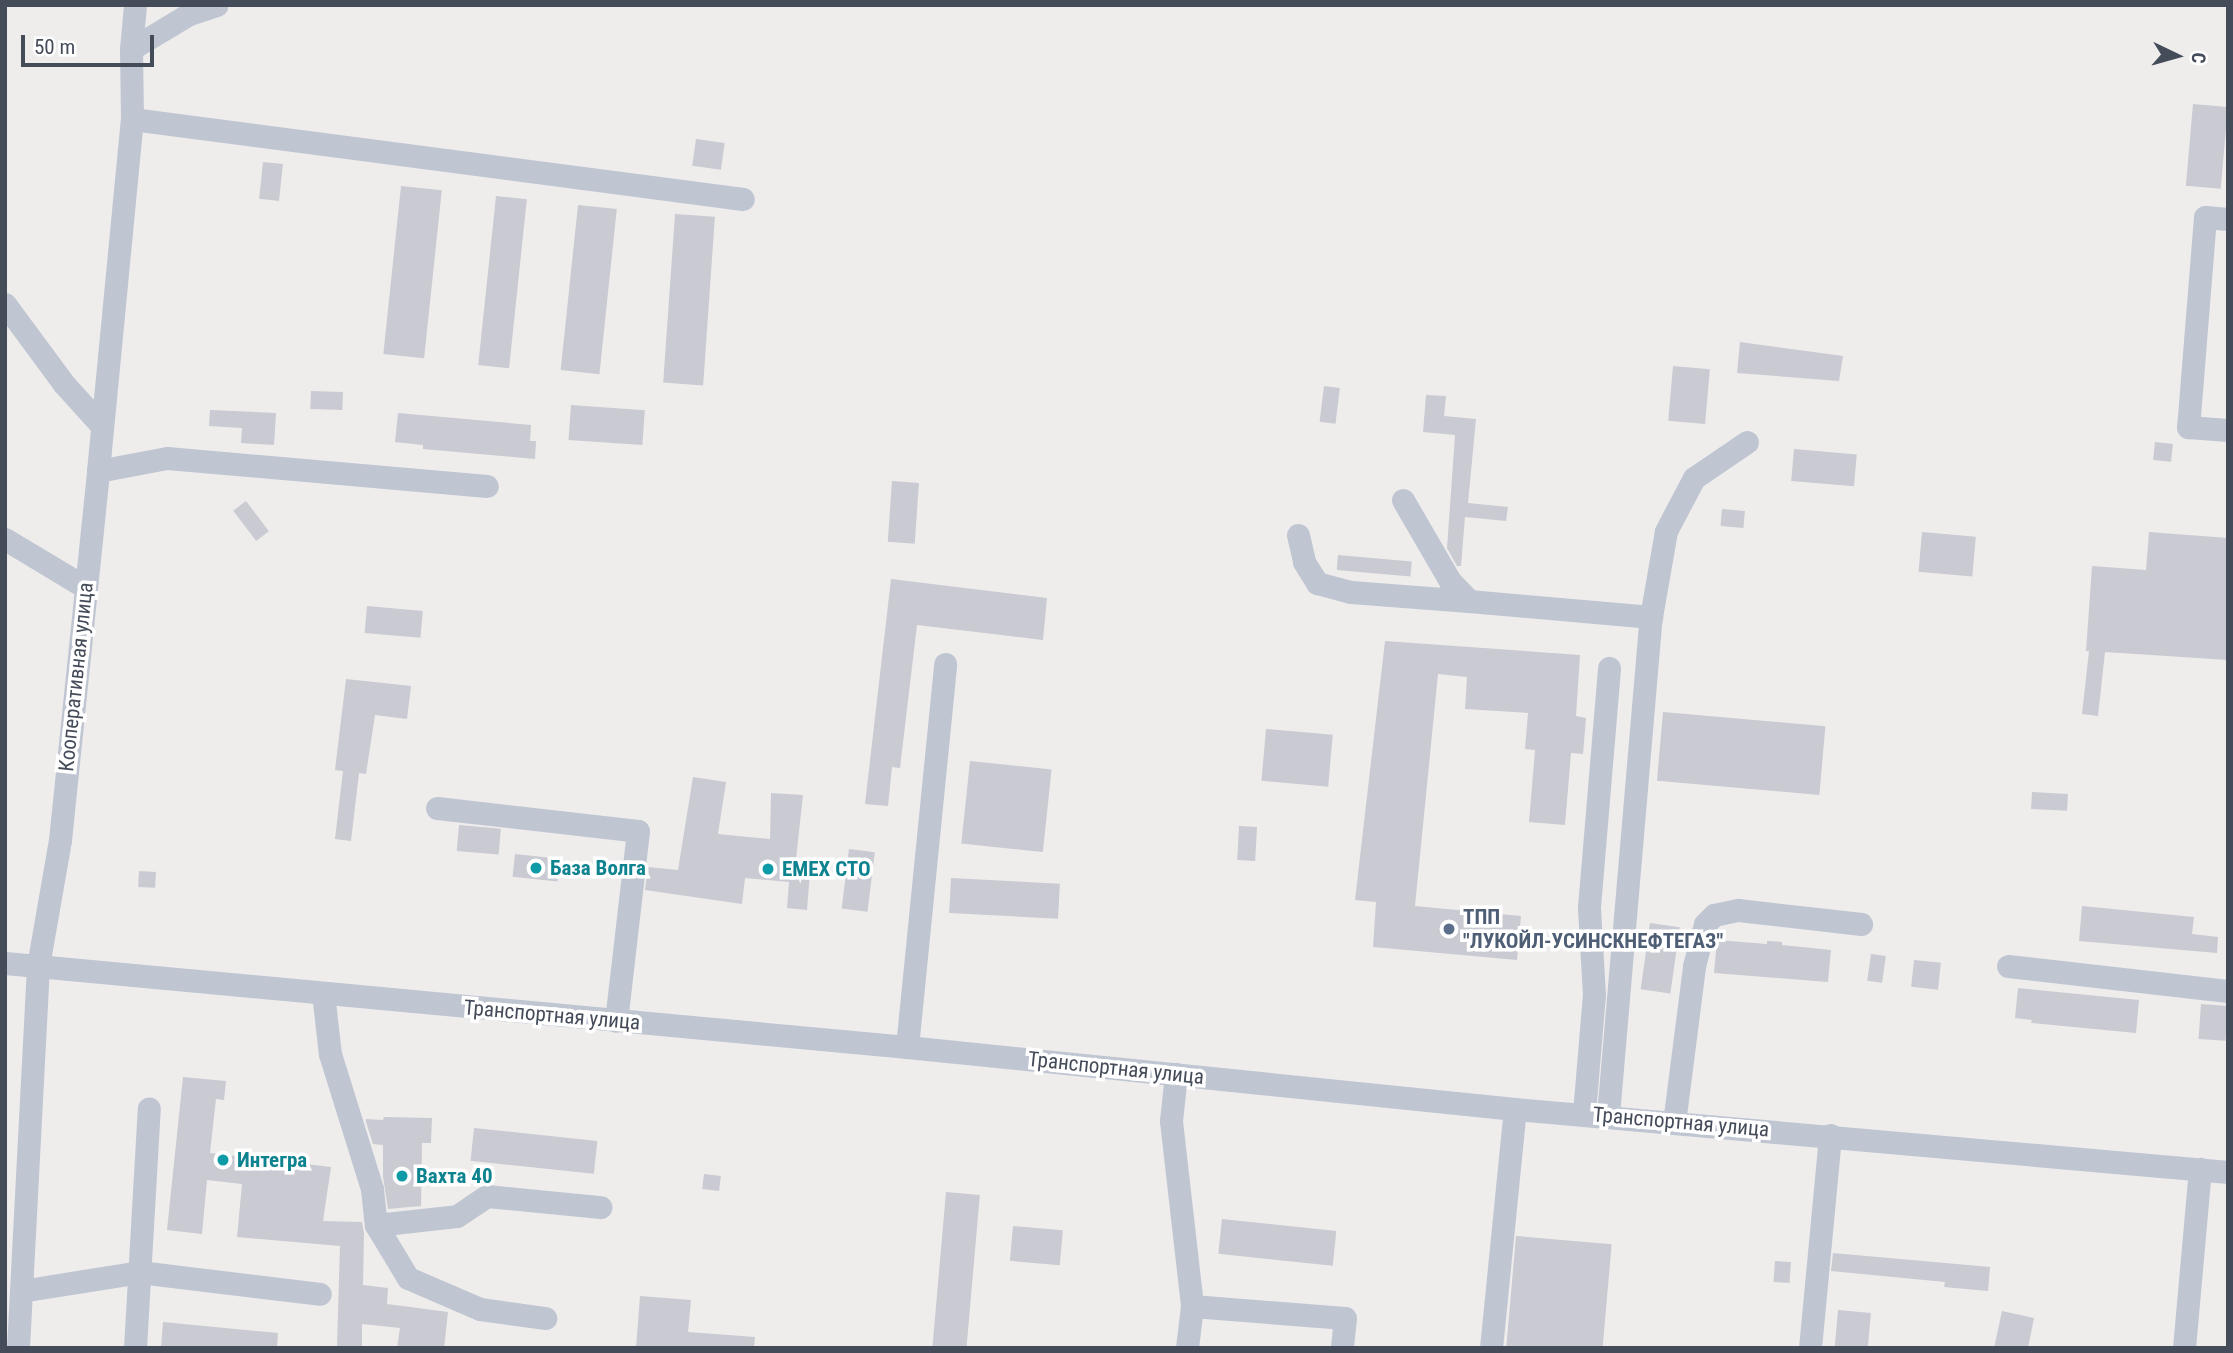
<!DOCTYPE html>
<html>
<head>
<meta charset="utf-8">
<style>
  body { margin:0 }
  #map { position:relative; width:2233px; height:1353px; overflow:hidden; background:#efecec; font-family:"Roboto Condensed",sans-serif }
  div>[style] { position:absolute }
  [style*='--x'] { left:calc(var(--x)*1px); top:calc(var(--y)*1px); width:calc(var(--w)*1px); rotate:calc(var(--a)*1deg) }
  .building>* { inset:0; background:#c9cad2; transform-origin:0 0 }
  .minor>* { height:23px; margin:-11.5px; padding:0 11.5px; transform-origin:11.5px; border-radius:11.5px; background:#bfc6d2 }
  .dots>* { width:19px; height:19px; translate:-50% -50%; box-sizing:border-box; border:4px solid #fff; border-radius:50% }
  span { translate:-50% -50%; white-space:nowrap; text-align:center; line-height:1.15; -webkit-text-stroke:7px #fff; paint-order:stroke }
  .street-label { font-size:21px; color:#454c59 }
  .culture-label { font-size:21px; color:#0d838f; font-weight:700 }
  .left { translate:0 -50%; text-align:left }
  .service-label { font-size:21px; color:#4e5e75; font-weight:700 }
  .frame { position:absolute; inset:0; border:7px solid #454c59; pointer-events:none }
  .north { position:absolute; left:2142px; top:21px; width:70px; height:70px; -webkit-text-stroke:5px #fff; paint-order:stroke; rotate:95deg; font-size:19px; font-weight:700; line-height:28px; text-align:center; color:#454c59 }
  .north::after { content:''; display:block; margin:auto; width:24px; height:32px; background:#454c59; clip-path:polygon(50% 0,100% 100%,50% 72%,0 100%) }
  .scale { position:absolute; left:21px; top:35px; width:133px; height:32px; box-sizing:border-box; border:4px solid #454c59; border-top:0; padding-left:9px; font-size:21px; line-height:24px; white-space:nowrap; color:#454c59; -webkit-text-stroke:5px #fff; paint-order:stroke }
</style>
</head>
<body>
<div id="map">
  <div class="building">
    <div style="left:2193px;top:104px;width:35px;height:82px;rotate:5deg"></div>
    <div style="left:696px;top:139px;width:29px;height:27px;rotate:8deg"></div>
    <div style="left:263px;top:162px;width:20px;height:37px;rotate:6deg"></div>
    <div style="left:401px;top:186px;width:41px;height:169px;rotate:6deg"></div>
    <div style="left:496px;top:196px;width:31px;height:170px;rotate:6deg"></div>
    <div style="left:578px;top:205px;width:39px;height:166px;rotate:6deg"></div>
    <div style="left:675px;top:214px;width:40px;height:169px;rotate:4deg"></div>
    <div style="clip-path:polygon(1740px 342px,1843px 356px,1839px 381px,1737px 373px)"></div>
    <div style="left:1673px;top:366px;width:37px;height:55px;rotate:5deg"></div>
    <div style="left:1324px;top:386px;width:16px;height:36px;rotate:7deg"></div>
    <div style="left:311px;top:391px;width:32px;height:18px;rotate:2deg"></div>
    <div style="clip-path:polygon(1426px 395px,1446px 396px,1444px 416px,1476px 419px,1468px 503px,1508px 507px,1506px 521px,1465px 517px,1461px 566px,1457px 566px,1447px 548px,1455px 435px,1423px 432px)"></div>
    <div style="left:571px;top:405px;width:74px;height:35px;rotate:4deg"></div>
    <div style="clip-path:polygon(210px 410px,276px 413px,274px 445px,241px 443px,242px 428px,209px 426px)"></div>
    <div style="clip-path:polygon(398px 413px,531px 425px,530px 441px,536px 441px,535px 459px,423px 449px,423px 445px,395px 442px)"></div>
    <div style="left:2155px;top:442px;width:18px;height:18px;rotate:6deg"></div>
    <div style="left:1794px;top:449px;width:63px;height:32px;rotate:5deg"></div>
    <div style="left:892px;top:481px;width:27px;height:61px;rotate:4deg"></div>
    <div style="left:246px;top:501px;width:38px;height:16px;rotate:53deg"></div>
    <div style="left:1722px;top:509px;width:23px;height:17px;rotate:5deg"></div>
    <div style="left:1922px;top:532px;width:54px;height:40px;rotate:5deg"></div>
    <div style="clip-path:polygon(2149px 532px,2228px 538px,2228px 660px,2105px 652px,2098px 716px,2082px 714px,2089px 651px,2086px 651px,2092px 566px,2146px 570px)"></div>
    <div style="left:1338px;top:555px;width:74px;height:15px;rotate:5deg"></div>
    <div style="clip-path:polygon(891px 579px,1047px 598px,1043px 640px,917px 625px,900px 768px,892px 767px,888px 806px,865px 804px)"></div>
    <div style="left:367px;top:606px;width:56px;height:27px;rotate:5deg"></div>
    <div style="clip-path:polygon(1385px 641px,1580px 655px,1576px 716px,1586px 718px,1583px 754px,1571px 753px,1565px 825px,1529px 822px,1535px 750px,1525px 749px,1528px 713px,1465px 709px,1467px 677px,1438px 674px,1415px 906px,1521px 916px,1517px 960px,1373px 947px,1376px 902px,1355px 900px)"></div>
    <div style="clip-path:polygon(346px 679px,411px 686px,407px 719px,375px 715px,366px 774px,359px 773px,351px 841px,335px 839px,343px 771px,335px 770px)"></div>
    <div style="left:1663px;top:712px;width:163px;height:69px;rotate:5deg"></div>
    <div style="left:1266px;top:729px;width:67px;height:52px;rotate:5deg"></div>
    <div style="left:970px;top:761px;width:82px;height:83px;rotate:6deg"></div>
    <div style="clip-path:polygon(693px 777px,726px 782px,718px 834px,770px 839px,771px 793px,803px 795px,796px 859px,811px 860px,807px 910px,787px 908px,789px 882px,745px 878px,742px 904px,645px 890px,648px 867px,678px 870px)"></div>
    <div style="left:2032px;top:792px;width:36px;height:17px;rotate:3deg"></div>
    <div style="left:459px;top:825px;width:42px;height:26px;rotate:5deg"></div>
    <div style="left:1239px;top:826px;width:18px;height:34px;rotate:3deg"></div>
    <div style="left:849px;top:849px;width:26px;height:60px;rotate:7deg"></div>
    <div style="left:515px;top:854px;width:45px;height:23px;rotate:6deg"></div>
    <div style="left:139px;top:871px;width:17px;height:16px;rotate:3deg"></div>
    <div style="left:951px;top:878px;width:109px;height:35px;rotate:3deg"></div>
    <div style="clip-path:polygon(2082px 906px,2194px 917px,2192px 934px,2218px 937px,2217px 953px,2079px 941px)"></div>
    <div style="left:1650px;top:923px;width:30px;height:67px;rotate:8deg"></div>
    <div style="clip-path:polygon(1717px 940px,1767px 944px,1767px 941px,1782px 942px,1782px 945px,1831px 950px,1828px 982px,1714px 973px)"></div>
    <div style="left:1871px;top:954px;width:15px;height:27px;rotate:8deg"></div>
    <div style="left:1914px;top:960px;width:27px;height:27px;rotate:6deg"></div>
    <div style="clip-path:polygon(2018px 988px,2139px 1000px,2136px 1033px,2031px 1023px,2032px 1020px,2015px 1018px)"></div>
    <div style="left:2201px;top:1004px;width:27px;height:35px;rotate:4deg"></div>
    <div style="clip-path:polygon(183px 1077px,226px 1081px,224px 1100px,216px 1099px,210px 1153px,331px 1167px,323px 1221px,362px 1222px,364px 1233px,363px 1285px,388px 1288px,387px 1304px,448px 1312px,444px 1348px,397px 1348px,400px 1328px,362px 1324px,362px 1348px,337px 1347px,340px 1246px,237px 1237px,242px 1184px,207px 1180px,202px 1234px,167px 1230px)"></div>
    <div style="clip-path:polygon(384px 1117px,432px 1118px,431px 1143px,422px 1143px,421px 1206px,388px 1209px,383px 1177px,383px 1145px,373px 1144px,366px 1122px,366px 1119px,383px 1120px)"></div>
    <div style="left:474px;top:1128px;width:124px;height:33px;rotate:6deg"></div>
    <div style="left:704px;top:1174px;width:17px;height:15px;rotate:7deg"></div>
    <div style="left:946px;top:1192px;width:34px;height:157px;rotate:5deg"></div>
    <div style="left:1222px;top:1219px;width:115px;height:35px;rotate:6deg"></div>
    <div style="left:1013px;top:1226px;width:50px;height:35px;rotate:5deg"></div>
    <div style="left:1516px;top:1236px;width:96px;height:112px;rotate:5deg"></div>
    <div style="clip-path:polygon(1833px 1253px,1990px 1267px,1988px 1291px,1944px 1287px,1945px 1282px,1831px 1271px)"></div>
    <div style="left:1775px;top:1261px;width:16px;height:21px;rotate:4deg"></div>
    <div style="clip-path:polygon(640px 1296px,691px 1300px,688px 1332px,755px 1337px,754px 1348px,636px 1348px)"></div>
    <div style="left:1838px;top:1310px;width:33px;height:38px;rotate:5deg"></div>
    <div style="clip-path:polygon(2002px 1311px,2034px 1318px,2028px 1348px,1994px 1348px)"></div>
    <div style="clip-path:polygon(163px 1322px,278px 1333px,277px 1348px,161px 1348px)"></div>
  </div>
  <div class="minor">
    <div style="--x:131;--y:49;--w:68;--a:-31.1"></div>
    <div style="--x:189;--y:14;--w:29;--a:-18"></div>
    <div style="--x:132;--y:119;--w:616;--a:7.46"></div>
    <div style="--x:2228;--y:219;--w:23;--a:-175"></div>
    <div style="--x:2205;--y:217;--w:211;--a:94.6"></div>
    <div style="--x:2188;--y:427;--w:40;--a:4.3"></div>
    <div style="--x:5;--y:304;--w:99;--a:53.6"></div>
    <div style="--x:64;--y:384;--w:55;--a:47.9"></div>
    <div style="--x:98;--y:471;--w:70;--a:-10.7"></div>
    <div style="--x:167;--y:458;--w:321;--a:5"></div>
    <div style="--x:1403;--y:500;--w:94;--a:59.9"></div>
    <div style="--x:1450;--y:581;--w:28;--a:46"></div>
    <div style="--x:1469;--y:601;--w:183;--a:5"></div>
    <div style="--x:1298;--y:535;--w:28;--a:77"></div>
    <div style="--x:1304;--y:562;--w:25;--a:58"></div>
    <div style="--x:1317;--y:583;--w:35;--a:15"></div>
    <div style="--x:1351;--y:592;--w:118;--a:4.4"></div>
    <div style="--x:5;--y:539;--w:93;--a:31"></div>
    <div style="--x:437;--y:808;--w:202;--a:6.5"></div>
    <div style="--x:638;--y:831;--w:191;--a:96.6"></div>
    <div style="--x:5;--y:963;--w:906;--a:5.32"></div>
    <div style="--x:907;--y:1047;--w:611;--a:5.82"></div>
    <div style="--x:1515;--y:1109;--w:716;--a:5.05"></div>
    <div style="--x:2008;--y:966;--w:221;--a:6.5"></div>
    <div style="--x:323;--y:993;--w:61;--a:83.5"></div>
    <div style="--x:330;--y:1054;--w:141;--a:72.7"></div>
    <div style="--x:372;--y:1189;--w:36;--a:84"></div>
    <div style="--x:376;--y:1225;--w:62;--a:58.9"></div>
    <div style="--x:408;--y:1278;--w:78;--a:23.3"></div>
    <div style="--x:480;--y:1309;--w:66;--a:7.9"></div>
    <div style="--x:907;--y:1047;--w:385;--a:-84.3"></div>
    <div style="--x:1176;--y:1074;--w:47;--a:96.1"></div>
    <div style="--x:1171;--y:1121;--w:186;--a:83.5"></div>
    <div style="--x:1192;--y:1306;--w:42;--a:96.8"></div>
    <div style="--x:1584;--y:1113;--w:118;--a:-85.2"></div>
    <div style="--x:1594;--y:995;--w:88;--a:-93.3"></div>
    <div style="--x:1589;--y:907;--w:240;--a:-85.2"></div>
    <div style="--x:1608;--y:1115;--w:500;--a:-85.1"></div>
    <div style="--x:1651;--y:617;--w:87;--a:-80.1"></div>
    <div style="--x:1666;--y:531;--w:60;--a:-62.2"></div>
    <div style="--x:1694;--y:478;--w:64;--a:-34.2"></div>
    <div style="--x:1674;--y:1123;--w:158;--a:-82.7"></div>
    <div style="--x:1694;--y:966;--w:43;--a:-75.3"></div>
    <div style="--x:1705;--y:924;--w:13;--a:-45"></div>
    <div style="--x:1714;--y:915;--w:25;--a:-12"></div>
    <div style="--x:1738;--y:910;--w:124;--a:6.5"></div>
    <div style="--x:376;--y:1225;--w:81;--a:-6.3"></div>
    <div style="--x:457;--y:1216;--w:36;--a:-34"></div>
    <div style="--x:487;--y:1196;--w:114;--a:5.6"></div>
    <div style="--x:21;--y:1291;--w:120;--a:-9.1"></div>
    <div style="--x:139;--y:1272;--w:182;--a:6.9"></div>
    <div style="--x:1192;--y:1306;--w:153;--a:4.5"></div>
    <div style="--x:1345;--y:1318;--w:30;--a:96"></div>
    <div style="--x:18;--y:1348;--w:383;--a:-87"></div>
    <div style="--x:38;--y:966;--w:128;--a:-80.1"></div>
    <div style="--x:60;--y:840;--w:371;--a:-84.1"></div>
    <div style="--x:98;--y:471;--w:354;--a:-84.5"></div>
    <div style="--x:132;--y:119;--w:70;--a:-90.8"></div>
    <div style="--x:131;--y:49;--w:44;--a:-84.8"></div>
    <div style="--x:135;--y:1348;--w:240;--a:-86.7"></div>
    <div style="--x:1491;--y:1348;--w:240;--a:-84.3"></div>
    <div style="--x:1810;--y:1348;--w:214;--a:-84.6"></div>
    <div style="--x:2184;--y:1348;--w:180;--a:-84.9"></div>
  </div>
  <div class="dots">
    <div style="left:536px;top:868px;background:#0f9aa8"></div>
    <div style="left:768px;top:869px;background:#0f9aa8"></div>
    <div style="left:1449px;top:929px;background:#5c6f8a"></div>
    <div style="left:223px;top:1160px;background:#0f9aa8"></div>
    <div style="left:402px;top:1176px;background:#0f9aa8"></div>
  </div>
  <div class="street-label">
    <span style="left:76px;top:677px;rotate:-84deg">Кооперативная улица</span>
    <span style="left:552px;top:1015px;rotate:5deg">Транспортная улица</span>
    <span style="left:1116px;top:1068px;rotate:6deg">Транспортная улица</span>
    <span style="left:1681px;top:1122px;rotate:5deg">Транспортная улица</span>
  </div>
  <div class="culture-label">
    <span class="left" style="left:550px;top:868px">База Волга</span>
    <span class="left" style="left:782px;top:869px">EMEX СТО</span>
    <span class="left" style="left:237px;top:1160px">Интегра</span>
    <span class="left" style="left:416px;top:1176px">Вахта 40</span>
  </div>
  <div class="service-label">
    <span class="left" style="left:1463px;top:929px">ТПП<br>"ЛУКОЙЛ-УСИНСКНЕФТЕГАЗ"</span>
  </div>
  <div class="frame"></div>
  <div class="north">С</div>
  <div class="scale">50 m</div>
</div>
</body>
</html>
